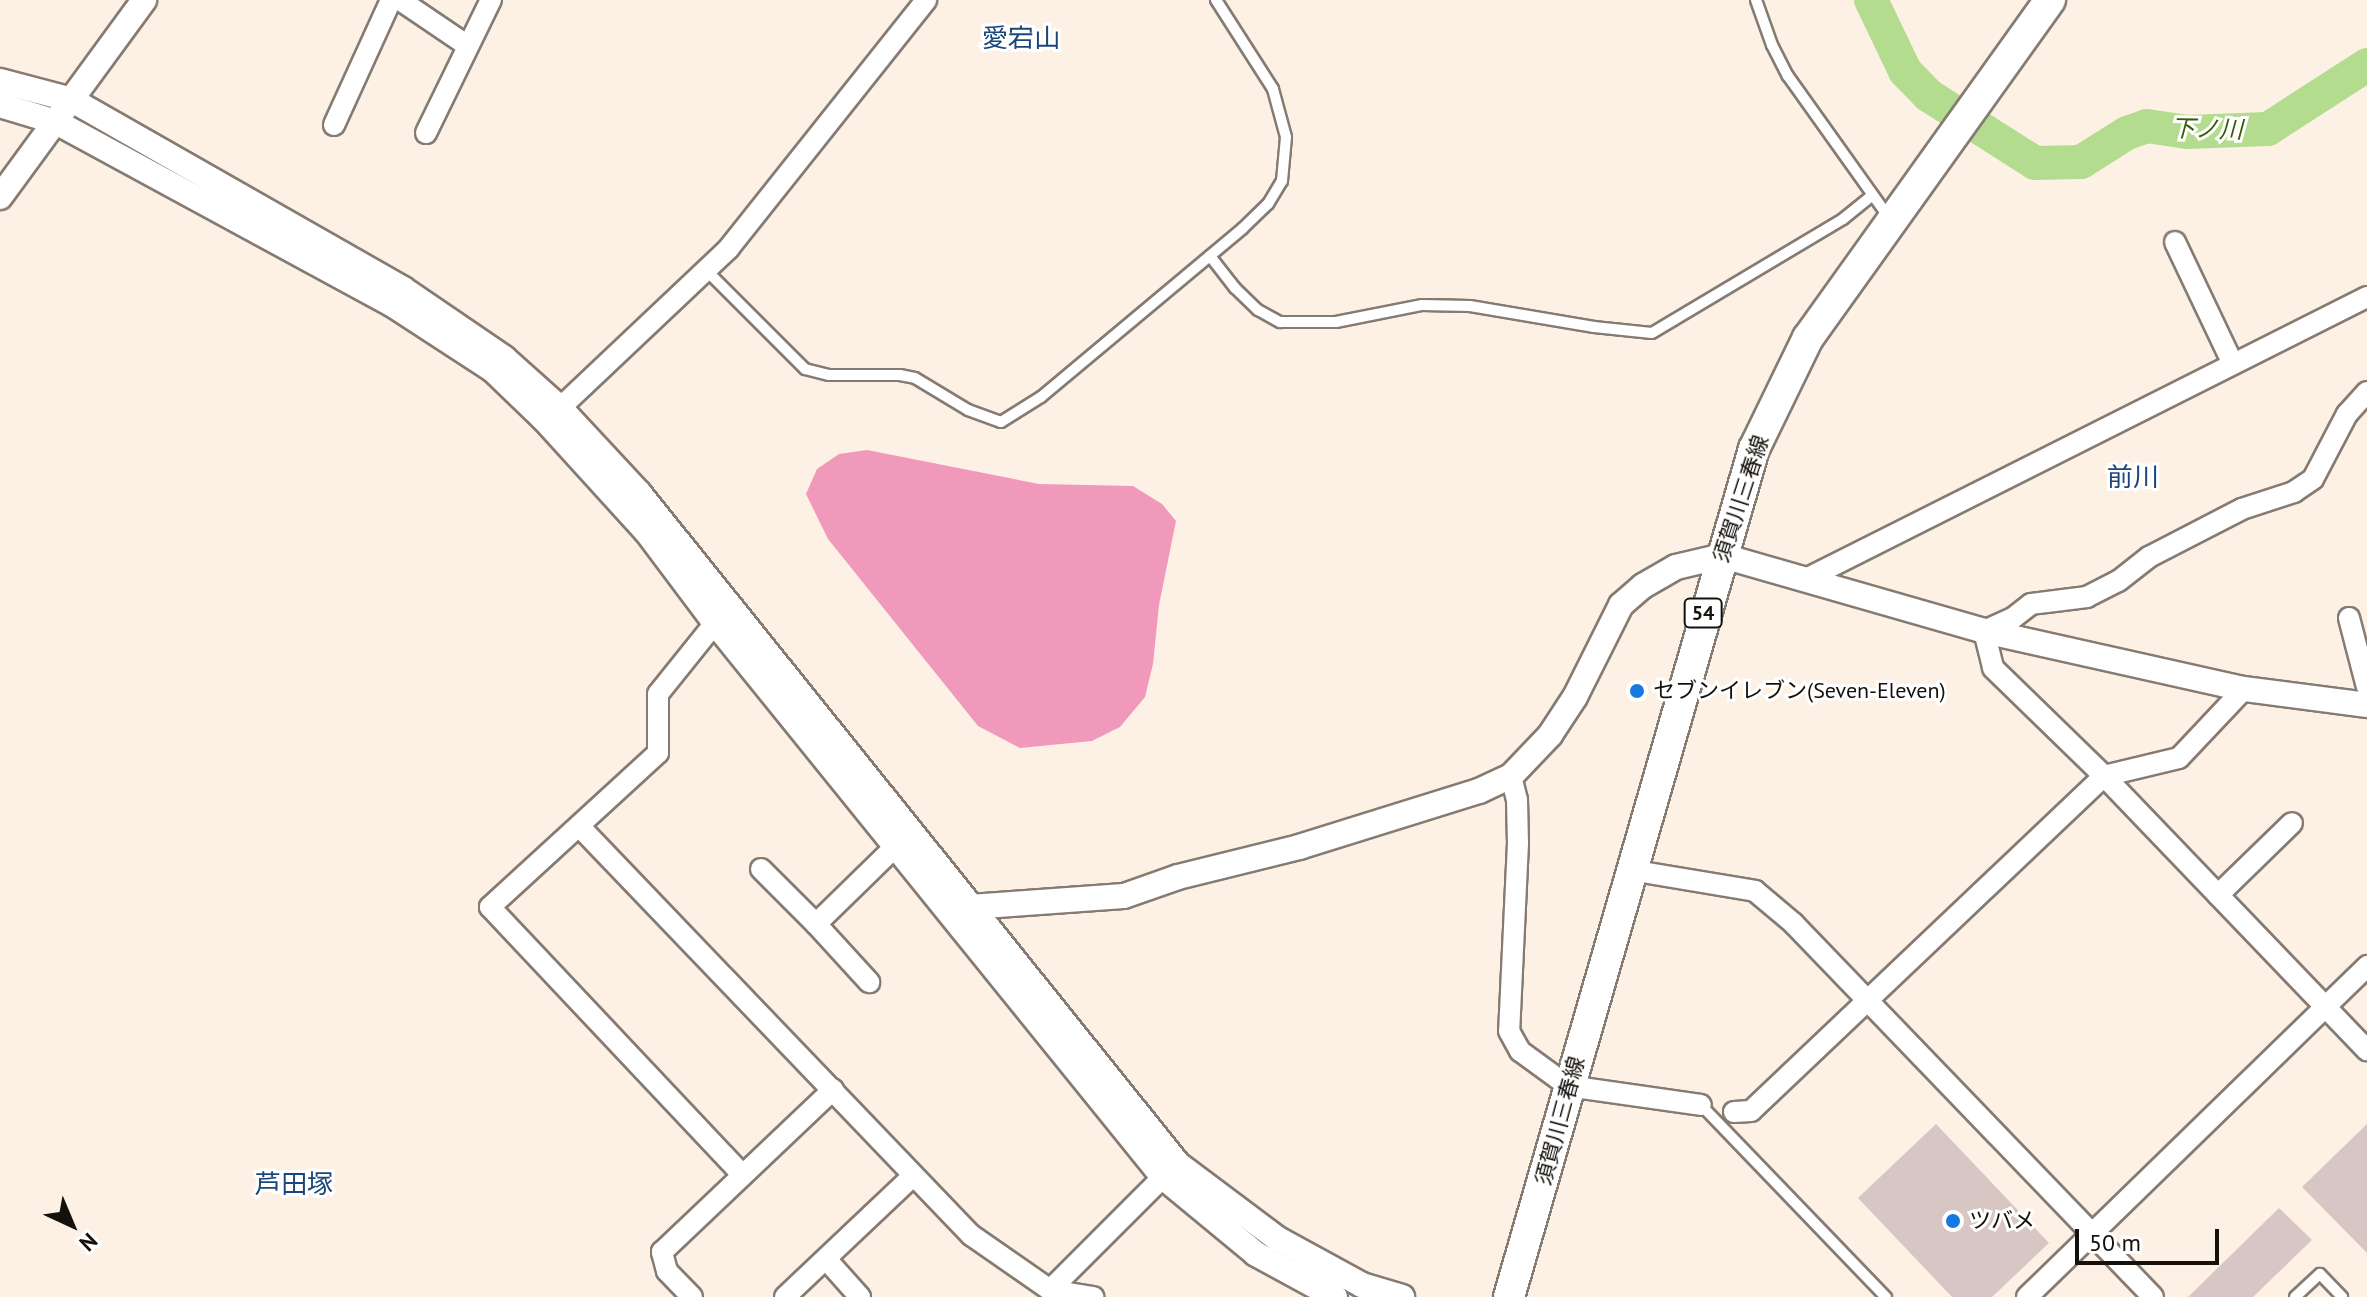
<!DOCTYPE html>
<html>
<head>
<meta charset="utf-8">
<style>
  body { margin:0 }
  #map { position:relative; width:2367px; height:1297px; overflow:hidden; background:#fdf1e6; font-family:"PT Sans","Noto Sans JP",sans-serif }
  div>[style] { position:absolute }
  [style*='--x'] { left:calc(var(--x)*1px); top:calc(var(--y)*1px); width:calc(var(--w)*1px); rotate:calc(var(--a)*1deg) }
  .forest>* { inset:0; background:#f199ba }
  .river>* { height:34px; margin:-17px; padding:0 17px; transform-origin:17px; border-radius:17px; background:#b3dc8f }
  .building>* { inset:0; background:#d7c6c3 }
  .roads { filter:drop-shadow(2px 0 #867b72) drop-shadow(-2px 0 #867b72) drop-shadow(0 2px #867b72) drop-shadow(0 -2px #867b72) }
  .service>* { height:10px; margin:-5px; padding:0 5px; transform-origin:5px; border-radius:5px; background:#fff }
  .minor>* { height:20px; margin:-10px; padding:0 10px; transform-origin:10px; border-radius:10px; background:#fff }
  .tertiary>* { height:24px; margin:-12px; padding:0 12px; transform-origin:12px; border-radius:12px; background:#fff }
  .primary>* { height:30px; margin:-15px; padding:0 15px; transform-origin:15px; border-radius:15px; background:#fff }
  .dots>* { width:22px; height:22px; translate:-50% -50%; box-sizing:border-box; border:4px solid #fff; border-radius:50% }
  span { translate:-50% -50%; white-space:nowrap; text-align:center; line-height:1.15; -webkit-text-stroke:6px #fff; paint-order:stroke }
  .shield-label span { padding:2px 6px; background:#fff; border:2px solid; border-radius:6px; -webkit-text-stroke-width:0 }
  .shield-label { font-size:20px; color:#14100c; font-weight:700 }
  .street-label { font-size:22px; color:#14100c }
  .poi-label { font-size:22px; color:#14100c }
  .left { translate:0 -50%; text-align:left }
  .water-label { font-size:24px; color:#395c0a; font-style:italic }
  .quarter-label { font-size:26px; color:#1b4679 }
  .north { position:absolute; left:32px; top:1185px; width:80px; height:80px; -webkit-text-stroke:6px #fff; paint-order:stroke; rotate:136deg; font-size:22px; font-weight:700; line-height:32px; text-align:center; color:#14100c }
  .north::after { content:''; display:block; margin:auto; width:28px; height:36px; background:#14100c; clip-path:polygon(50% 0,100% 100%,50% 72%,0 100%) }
  .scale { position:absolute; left:2075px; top:1229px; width:144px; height:36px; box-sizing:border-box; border:4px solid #14100c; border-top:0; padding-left:10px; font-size:24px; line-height:28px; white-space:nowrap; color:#14100c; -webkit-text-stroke:6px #fff; paint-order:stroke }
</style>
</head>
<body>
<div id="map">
  <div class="forest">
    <div style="clip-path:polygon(867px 450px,1039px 484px,1133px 486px,1162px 504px,1176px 521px,1159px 605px,1153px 664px,1145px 697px,1120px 727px,1092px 741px,1020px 748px,978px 726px,828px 539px,806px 494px,817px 469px,839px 454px)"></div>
  </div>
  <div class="river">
    <div style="--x:1871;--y:0;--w:79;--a:64.4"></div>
    <div style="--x:1905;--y:71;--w:33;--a:46"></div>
    <div style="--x:1928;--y:95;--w:127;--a:32.4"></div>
    <div style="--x:2035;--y:163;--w:46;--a:-1.2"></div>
    <div style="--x:2081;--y:162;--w:54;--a:-32.2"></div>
    <div style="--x:2127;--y:133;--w:21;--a:-19"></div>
    <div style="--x:2147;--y:126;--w:40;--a:8.5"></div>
    <div style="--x:2187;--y:132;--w:81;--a:-2.1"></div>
    <div style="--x:2268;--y:129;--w:118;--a:-32.9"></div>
  </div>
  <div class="building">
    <div style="clip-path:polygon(1936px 1124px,2049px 1243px,1992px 1297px,1952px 1297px,1858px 1198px)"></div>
    <div style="clip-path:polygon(2367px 1124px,2367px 1253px,2302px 1187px)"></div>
    <div style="clip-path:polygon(2279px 1208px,2312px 1240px,2253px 1297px,2188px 1297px)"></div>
  </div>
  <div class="roads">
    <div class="service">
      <div style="--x:1756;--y:0;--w:48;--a:70.4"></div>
      <div style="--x:1772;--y:45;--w:35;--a:63"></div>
      <div style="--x:1788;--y:76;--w:176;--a:54.5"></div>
      <div style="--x:1210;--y:256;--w:41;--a:52"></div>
      <div style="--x:1235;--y:288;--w:32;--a:44"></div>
      <div style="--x:1258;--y:310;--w:25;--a:29"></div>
      <div style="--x:1280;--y:322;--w:56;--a:0"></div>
      <div style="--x:1336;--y:322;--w:88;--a:-11.2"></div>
      <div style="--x:1422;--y:305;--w:48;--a:1.2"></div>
      <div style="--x:1470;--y:306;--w:126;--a:9.6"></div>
      <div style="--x:1594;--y:327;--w:58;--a:5.9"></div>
      <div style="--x:1652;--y:333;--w:222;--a:-30.8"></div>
      <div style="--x:1843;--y:219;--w:38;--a:-39"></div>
      <div style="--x:707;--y:271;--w:139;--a:45"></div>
      <div style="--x:805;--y:369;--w:25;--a:14"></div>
      <div style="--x:829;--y:375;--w:71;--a:0"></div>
      <div style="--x:900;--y:375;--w:15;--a:11"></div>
      <div style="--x:915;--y:378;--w:62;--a:31.1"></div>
      <div style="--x:968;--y:410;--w:35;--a:20"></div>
      <div style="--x:1001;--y:422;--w:47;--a:-32"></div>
      <div style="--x:1041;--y:397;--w:263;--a:-39.9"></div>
      <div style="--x:1243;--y:228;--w:35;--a:-44"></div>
      <div style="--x:1268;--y:204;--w:27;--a:-59"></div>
      <div style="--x:1282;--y:181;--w:44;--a:-84.8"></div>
      <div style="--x:1286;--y:137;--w:50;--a:-105.2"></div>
      <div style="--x:1273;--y:89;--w:106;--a:-122.6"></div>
      <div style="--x:1701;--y:1105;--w:267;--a:46.1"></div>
      <div style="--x:2295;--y:1297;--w:34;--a:-43"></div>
      <div style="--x:2320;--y:1274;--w:32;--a:46"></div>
    </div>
    <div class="minor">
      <div style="--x:400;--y:0;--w:82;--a:34.1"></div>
      <div style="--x:334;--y:125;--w:137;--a:-65.5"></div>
      <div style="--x:426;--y:133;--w:148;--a:-64"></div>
      <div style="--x:2175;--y:242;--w:135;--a:64.6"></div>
      <div style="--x:2367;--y:392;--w:30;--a:132"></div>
      <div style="--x:2347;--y:414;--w:73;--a:117.6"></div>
      <div style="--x:2313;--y:479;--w:23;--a:146"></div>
      <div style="--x:2294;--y:492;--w:55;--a:161.9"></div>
      <div style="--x:2242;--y:509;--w:105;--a:152.7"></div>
      <div style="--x:2149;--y:557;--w:39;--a:142"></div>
      <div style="--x:2118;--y:581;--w:35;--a:153"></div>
      <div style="--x:2087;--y:597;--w:56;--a:172.9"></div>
      <div style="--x:2031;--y:604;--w:23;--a:142"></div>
      <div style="--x:2013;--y:618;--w:32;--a:156"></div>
      <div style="--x:1984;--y:631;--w:38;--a:76"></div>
      <div style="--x:1993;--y:668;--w:155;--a:44.2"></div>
      <div style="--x:2104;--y:776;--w:380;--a:46.2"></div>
      <div style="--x:560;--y:408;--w:233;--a:-43.4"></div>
      <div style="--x:729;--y:248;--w:317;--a:-51.5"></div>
      <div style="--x:1806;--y:579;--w:628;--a:-26.69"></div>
      <div style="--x:2349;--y:618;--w:71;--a:75.4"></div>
      <div style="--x:715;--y:623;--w:91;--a:128.8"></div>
      <div style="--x:658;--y:694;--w:59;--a:90"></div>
      <div style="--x:658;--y:753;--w:228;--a:137.5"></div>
      <div style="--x:490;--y:907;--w:367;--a:46.7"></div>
      <div style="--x:1511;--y:776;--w:25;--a:76"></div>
      <div style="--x:1517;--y:800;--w:43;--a:88.7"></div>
      <div style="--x:1518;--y:843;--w:188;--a:92.7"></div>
      <div style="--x:1509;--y:1031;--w:23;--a:61"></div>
      <div style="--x:1520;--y:1051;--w:59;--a:36.1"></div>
      <div style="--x:1568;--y:1086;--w:134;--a:8.1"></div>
      <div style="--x:579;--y:826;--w:567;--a:46.22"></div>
      <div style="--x:971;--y:1235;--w:96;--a:34.8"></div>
      <div style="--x:1050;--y:1290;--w:44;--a:9.2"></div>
      <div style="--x:761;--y:869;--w:78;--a:45"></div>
      <div style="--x:816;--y:924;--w:112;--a:-44.3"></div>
      <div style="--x:1630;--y:870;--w:127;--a:9.5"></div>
      <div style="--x:1755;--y:891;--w:50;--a:40.1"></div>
      <div style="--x:1793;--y:923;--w:519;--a:46.09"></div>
      <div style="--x:2218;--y:895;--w:103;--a:-44.2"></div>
      <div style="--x:816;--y:924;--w:79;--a:47.6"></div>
      <div style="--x:1734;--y:1112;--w:17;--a:-3"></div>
      <div style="--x:1751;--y:1111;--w:487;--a:-43.5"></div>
      <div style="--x:2104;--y:776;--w:77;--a:-13.5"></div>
      <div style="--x:2179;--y:758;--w:95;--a:-46.7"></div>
      <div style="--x:826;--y:1259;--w:51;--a:48.2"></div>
      <div style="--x:1050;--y:1290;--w:160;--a:-45"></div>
      <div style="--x:692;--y:1297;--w:36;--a:-134"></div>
      <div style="--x:667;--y:1271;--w:20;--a:-105"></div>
      <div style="--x:662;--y:1252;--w:236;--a:-43.5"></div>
      <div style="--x:785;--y:1297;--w:176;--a:-43.4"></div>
      <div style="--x:2027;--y:1297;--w:475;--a:-44.2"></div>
    </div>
    <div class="tertiary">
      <div style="--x:0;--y:81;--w:74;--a:14.8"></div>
      <div style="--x:72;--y:100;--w:381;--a:29.7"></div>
      <div style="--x:403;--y:289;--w:122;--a:34.3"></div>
      <div style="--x:504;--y:358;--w:75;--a:41.8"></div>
      <div style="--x:560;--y:408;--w:116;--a:47.1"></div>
      <div style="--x:639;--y:493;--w:861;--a:51.23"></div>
      <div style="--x:1178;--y:1164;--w:125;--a:36.9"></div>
      <div style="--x:1278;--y:1239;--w:96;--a:28.7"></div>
      <div style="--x:1362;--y:1285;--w:42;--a:16.7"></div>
      <div style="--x:0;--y:105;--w:59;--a:16.9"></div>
      <div style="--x:56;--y:122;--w:383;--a:28.5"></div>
      <div style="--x:393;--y:305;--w:119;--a:33"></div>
      <div style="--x:493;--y:370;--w:71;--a:43.9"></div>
      <div style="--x:544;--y:419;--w:151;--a:47.7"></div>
      <div style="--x:646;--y:531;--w:115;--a:53.1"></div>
      <div style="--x:715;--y:623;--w:712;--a:51.04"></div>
      <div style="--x:1163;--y:1177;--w:121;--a:39.6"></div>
      <div style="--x:1256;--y:1254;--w:90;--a:28.6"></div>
      <div style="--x:0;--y:197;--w:244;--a:-53.8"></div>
      <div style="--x:961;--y:911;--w:10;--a:-24"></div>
      <div style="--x:970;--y:907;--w:154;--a:-4.1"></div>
      <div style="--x:1124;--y:896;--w:57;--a:-19.4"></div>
      <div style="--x:1178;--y:877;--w:125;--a:-13.9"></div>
      <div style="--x:1299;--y:847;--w:189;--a:-17.3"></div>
      <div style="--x:1479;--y:791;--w:35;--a:-25"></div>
      <div style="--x:1511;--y:776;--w:57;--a:-46.4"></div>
      <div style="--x:1550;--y:735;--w:45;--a:-56.7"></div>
      <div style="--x:1575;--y:697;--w:103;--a:-63.4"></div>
      <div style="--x:1621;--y:605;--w:29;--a:-41"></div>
      <div style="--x:1643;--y:586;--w:38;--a:-30"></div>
      <div style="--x:1676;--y:567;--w:48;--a:-13.2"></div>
      <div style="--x:1723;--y:556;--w:272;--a:16"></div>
      <div style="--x:1984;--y:631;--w:266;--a:12.6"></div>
      <div style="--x:2244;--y:689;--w:124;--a:7.4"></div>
    </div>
    <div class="primary">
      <div style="--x:1509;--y:1297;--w:883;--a:-73.89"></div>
      <div style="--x:1754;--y:449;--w:123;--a:-64.1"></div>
      <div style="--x:1808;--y:338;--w:416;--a:-54.4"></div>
    </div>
  </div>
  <div class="dots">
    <div style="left:1637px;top:691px;background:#1778e1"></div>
    <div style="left:1953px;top:1221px;background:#1778e1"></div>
  </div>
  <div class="shield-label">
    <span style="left:1703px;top:613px">54</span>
  </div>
  <div class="street-label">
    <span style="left:1741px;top:499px;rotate:-72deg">須賀川三春線</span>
    <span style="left:1560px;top:1121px;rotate:-75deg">須賀川三春線</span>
  </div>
  <div class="poi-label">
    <span class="left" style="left:1653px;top:691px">セブンイレブン(Seven-Eleven)</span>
    <span class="left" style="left:1969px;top:1221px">ツバメ</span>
  </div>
  <div class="water-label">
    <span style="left:2207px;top:129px;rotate:1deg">下ノ川</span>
  </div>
  <div class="quarter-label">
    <span style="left:1021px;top:38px">愛宕山</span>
    <span style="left:2133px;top:477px">前川</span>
    <span style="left:294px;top:1184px">芦田塚</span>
  </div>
  <div class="north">N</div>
  <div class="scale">50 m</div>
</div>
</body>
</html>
